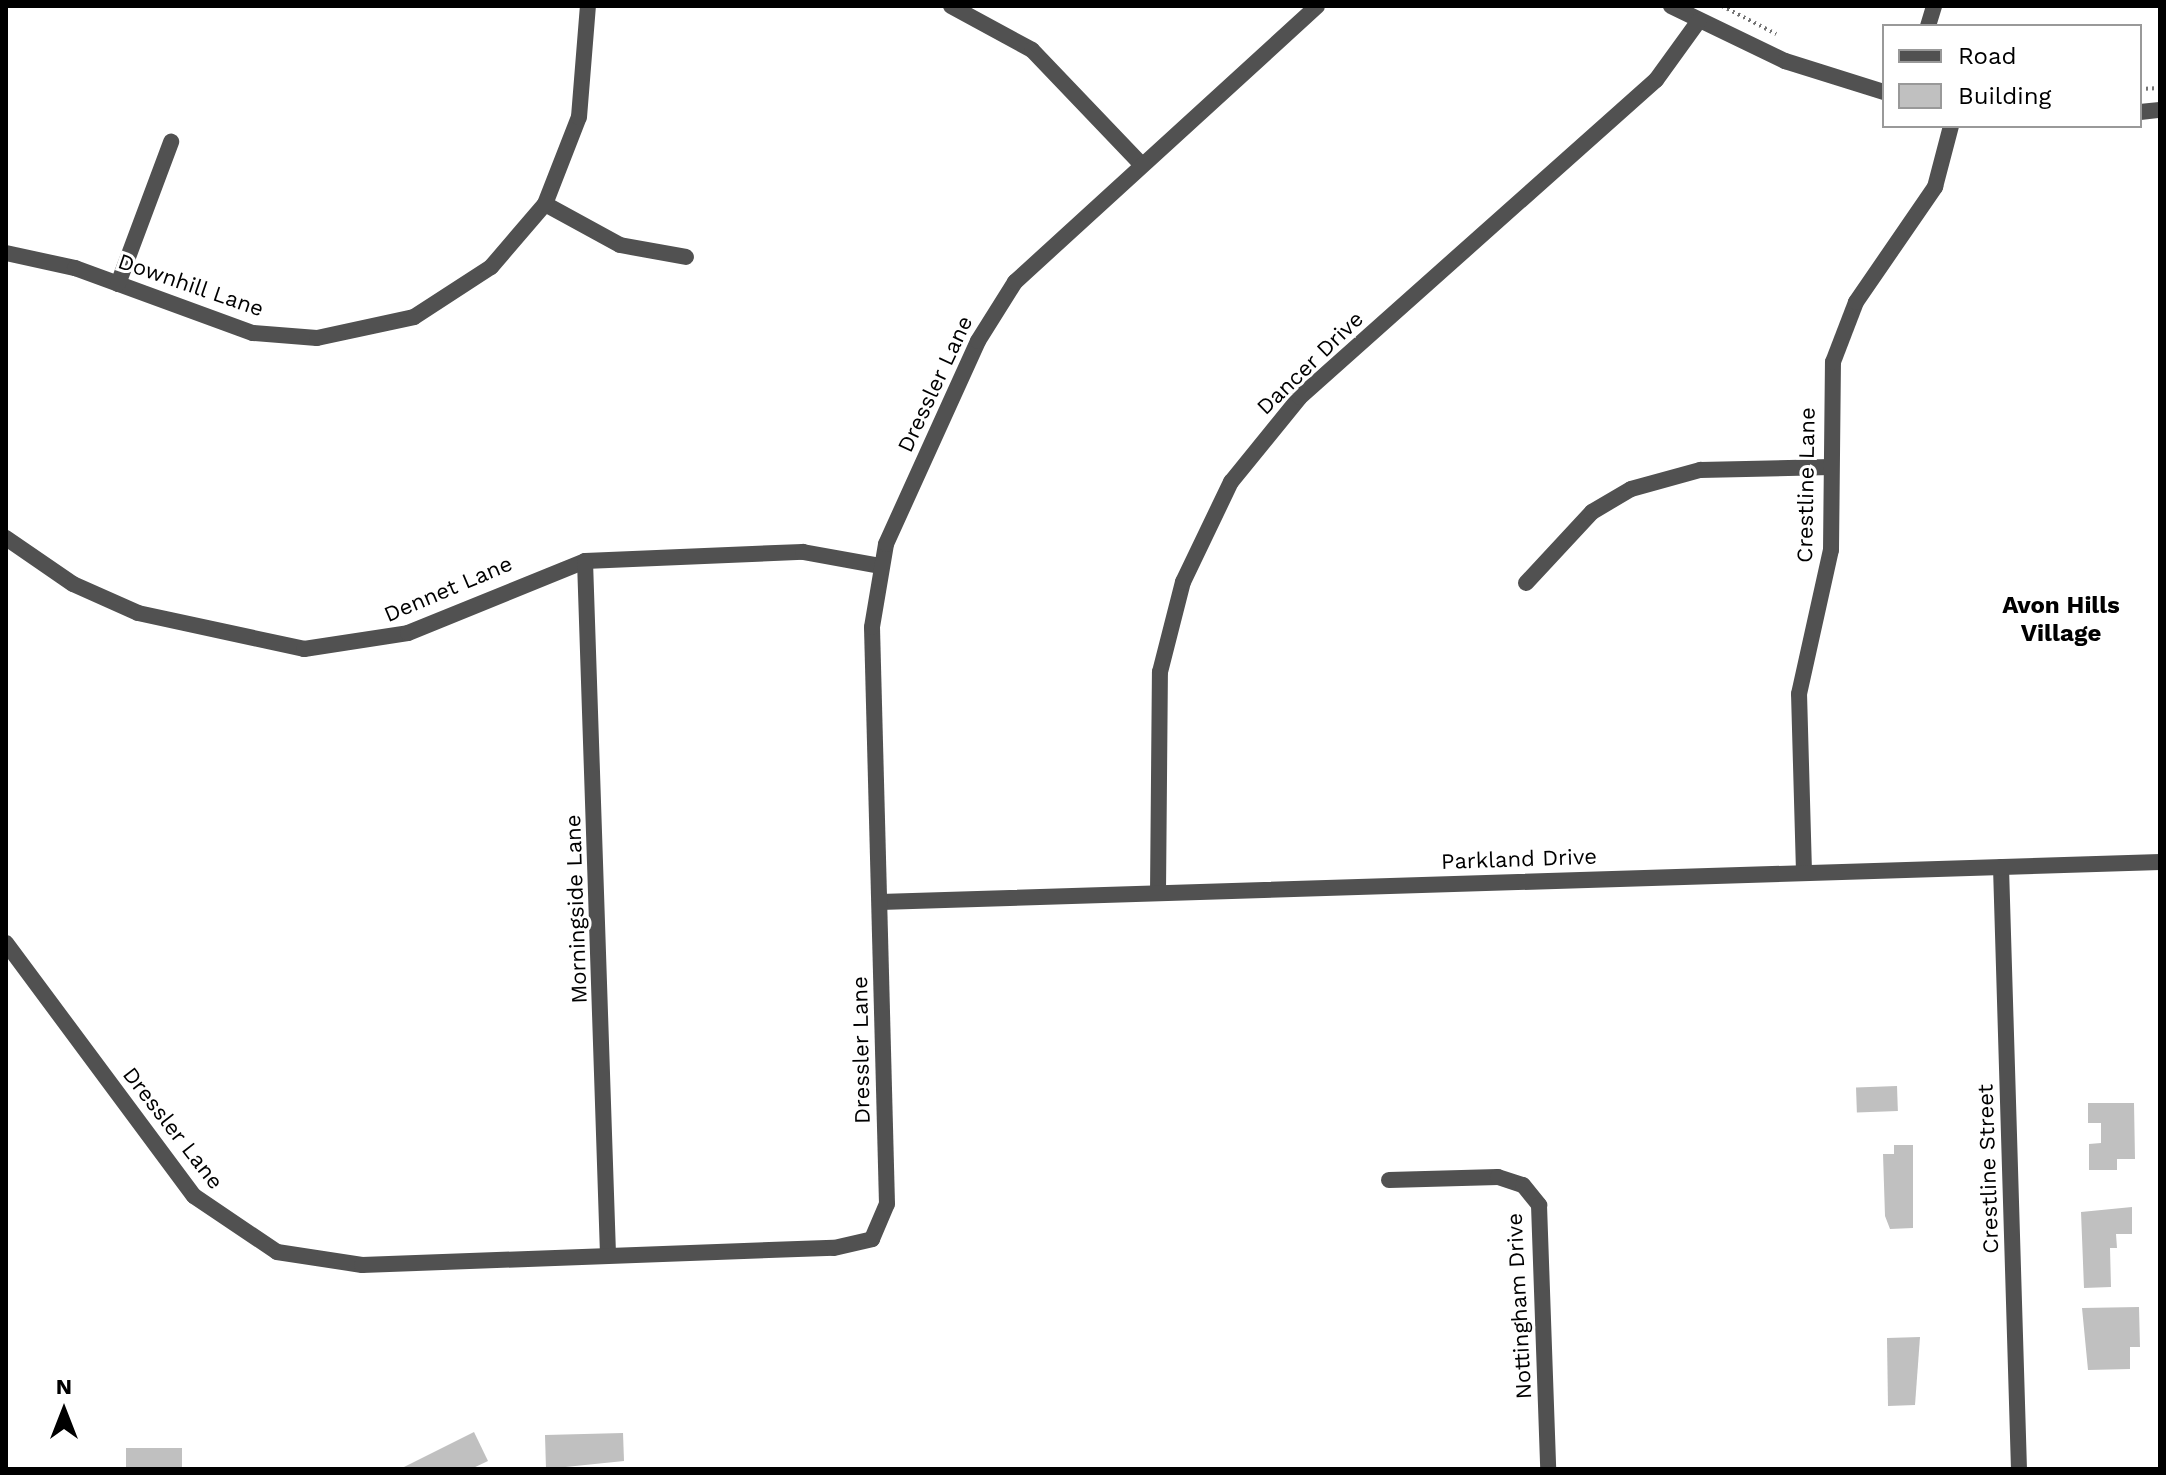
<!DOCTYPE html>
<html>
<head>
<meta charset="utf-8">
<style>
  body { margin:0 }
  #map { position:relative; width:2166px; height:1475px; overflow:hidden; background:#fff; font-family:"Work Sans",sans-serif }
  div>[style] { position:absolute }
  [style*='--x'] { left:calc(var(--x)*1px); top:calc(var(--y)*1px); width:calc(var(--w)*1px); rotate:calc(var(--a)*1deg) }
  .building>* { inset:0; background:#c0c0c0; transform-origin:0 0 }
  .path>* { height:4px; margin-top:-2px; transform-origin:0; background:repeating-linear-gradient(90deg,#737373 0 2px,transparent 0 6px) }
  .street>* { height:16px; margin:-8px; padding:0 8px; transform-origin:8px; border-radius:8px; background:#515151 }
  span { translate:-50% -50%; white-space:nowrap; text-align:center; line-height:1.15; -webkit-text-stroke:6px #fff; paint-order:stroke }
  .street-label { font-size:22px; color:#000 }
  .neighbourhood-label { font-size:24px; color:#000; font-weight:700 }
  .frame { position:absolute; inset:0; border:8px solid #000; pointer-events:none }
  .legend { position:absolute; left:1882px; top:24px; width:260px; height:104px; box-sizing:border-box; background:#fff; border:2px solid #999; margin:0; padding:10px 14px; list-style:none; font-size:24px; color:#000 }
  .legend li { display:flex; align-items:center; gap:16px; height:40px }
  .legend b { width:40px; border:2px solid #999 }
  .north { position:absolute; left:24px; top:1371px; width:80px; height:80px; -webkit-text-stroke:6px #fff; paint-order:stroke; rotate:0deg; font-size:22px; font-weight:700; line-height:32px; text-align:center; color:#000 }
  .north::after { content:''; display:block; margin:auto; width:28px; height:36px; background:#000; clip-path:polygon(50% 0,100% 100%,50% 72%,0 100%) }
</style>
</head>
<body>
<div id="map">
  <div class="building">
    <div style="left:1897px;top:1086px;width:25px;height:41px;rotate:88deg"></div>
    <div style="clip-path:polygon(2088px 1103px,2134px 1103px,2135px 1159px,2117px 1159px,2117px 1170px,2089px 1170px,2089px 1144px,2101px 1143px,2101px 1123px,2088px 1123px)"></div>
    <div style="clip-path:polygon(1894px 1145px,1913px 1145px,1913px 1228px,1890px 1229px,1885px 1216px,1883px 1154px,1894px 1154px)"></div>
    <div style="clip-path:polygon(2132px 1207px,2132px 1234px,2116px 1234px,2117px 1248px,2110px 1248px,2111px 1287px,2084px 1288px,2081px 1212px)"></div>
    <div style="clip-path:polygon(2139px 1307px,2140px 1347px,2130px 1347px,2130px 1369px,2088px 1370px,2082px 1308px)"></div>
    <div style="clip-path:polygon(1920px 1337px,1915px 1405px,1888px 1406px,1887px 1338px)"></div>
    <div style="clip-path:polygon(474px 1432px,488px 1461px,471px 1469px,400px 1469px)"></div>
    <div style="clip-path:polygon(623px 1433px,624px 1461px,546px 1469px,545px 1435px)"></div>
    <div style="left:182px;top:1448px;width:21px;height:56px;rotate:90deg"></div>
  </div>
  <div class="path">
    <div style="--x:1722;--y:6;--w:61;--a:27.4"></div>
    <div style="--x:2140;--y:89;--w:20;--a:-3"></div>
  </div>
  <div class="street">
    <div style="--x:951;--y:6;--w:92;--a:28.5"></div>
    <div style="--x:1032;--y:50;--w:156;--a:46.3"></div>
    <div style="--x:1671;--y:6;--w:127;--a:25.8"></div>
    <div style="--x:1785;--y:61;--w:104;--a:17.4"></div>
    <div style="--x:1928;--y:26;--w:21;--a:-73"></div>
    <div style="--x:2140;--y:112;--w:20;--a:-6"></div>
    <div style="--x:545;--y:204;--w:85;--a:28.7"></div>
    <div style="--x:620;--y:245;--w:67;--a:10.3"></div>
    <div style="--x:6;--y:253;--w:71;--a:12.3"></div>
    <div style="--x:75;--y:268;--w:189;--a:20.1"></div>
    <div style="--x:253;--y:333;--w:64;--a:4.5"></div>
    <div style="--x:317;--y:338;--w:99;--a:-12.2"></div>
    <div style="--x:414;--y:317;--w:92;--a:-33"></div>
    <div style="--x:491;--y:267;--w:83;--a:-49.4"></div>
    <div style="--x:545;--y:204;--w:93;--a:-68.7"></div>
    <div style="--x:579;--y:117;--w:111;--a:-85.4"></div>
    <div style="--x:118;--y:284;--w:152;--a:-69.5"></div>
    <div style="--x:6;--y:538;--w:81;--a:34.5"></div>
    <div style="--x:73;--y:584;--w:71;--a:24"></div>
    <div style="--x:138;--y:613;--w:170;--a:12.2"></div>
    <div style="--x:304;--y:649;--w:105;--a:-8.7"></div>
    <div style="--x:408;--y:633;--w:191;--a:-22.1"></div>
    <div style="--x:585;--y:561;--w:218;--a:-2.4"></div>
    <div style="--x:803;--y:552;--w:78;--a:10.3"></div>
    <div style="--x:585;--y:561;--w:695;--a:88.1"></div>
    <div style="--x:1526;--y:583;--w:97;--a:-47.1"></div>
    <div style="--x:1592;--y:512;--w:45;--a:-30.5"></div>
    <div style="--x:1631;--y:489;--w:72;--a:-15.4"></div>
    <div style="--x:1700;--y:470;--w:131;--a:-1.3"></div>
    <div style="--x:2001;--y:867;--w:602;--a:88.29"></div>
    <div style="--x:1804;--y:872;--w:178;--a:-91.6"></div>
    <div style="--x:1799;--y:694;--w:148;--a:-77.5"></div>
    <div style="--x:1831;--y:550;--w:188;--a:-89.4"></div>
    <div style="--x:1833;--y:362;--w:64;--a:-69"></div>
    <div style="--x:1856;--y:302;--w:140;--a:-55.5"></div>
    <div style="--x:1935;--y:187;--w:63;--a:-75.3"></div>
    <div style="--x:1158;--y:893;--w:221;--a:-89.5"></div>
    <div style="--x:1160;--y:672;--w:93;--a:-75.7"></div>
    <div style="--x:1183;--y:582;--w:111;--a:-64.4"></div>
    <div style="--x:1231;--y:482;--w:109;--a:-50.9"></div>
    <div style="--x:1300;--y:397;--w:477;--a:-41.7"></div>
    <div style="--x:1656;--y:80;--w:72;--a:-54.1"></div>
    <div style="--x:880;--y:902;--w:1281;--a:-1.79"></div>
    <div style="--x:6;--y:943;--w:315;--a:53.4"></div>
    <div style="--x:194;--y:1196;--w:100;--a:34"></div>
    <div style="--x:277;--y:1252;--w:86;--a:8.7"></div>
    <div style="--x:362;--y:1265;--w:472;--a:-2.1"></div>
    <div style="--x:834;--y:1248;--w:39;--a:-13"></div>
    <div style="--x:872;--y:1239;--w:38;--a:-67"></div>
    <div style="--x:887;--y:1204;--w:577;--a:-91.49"></div>
    <div style="--x:872;--y:627;--w:84;--a:-80.4"></div>
    <div style="--x:886;--y:544;--w:223;--a:-65.6"></div>
    <div style="--x:978;--y:341;--w:70;--a:-57.9"></div>
    <div style="--x:1015;--y:282;--w:409;--a:-42.4"></div>
    <div style="--x:1389;--y:1180;--w:109;--a:-1.6"></div>
    <div style="--x:1498;--y:1177;--w:26;--a:18"></div>
    <div style="--x:1523;--y:1185;--w:26;--a:51"></div>
    <div style="--x:1539;--y:1205;--w:264;--a:88"></div>
  </div>
  <div class="street-label">
    <span style="left:191px;top:285px;rotate:19deg">Downhill Lane</span>
    <span style="left:1310px;top:363px;rotate:-44deg">Dancer Drive</span>
    <span style="left:935px;top:384px;rotate:-65deg">Dressler Lane</span>
    <span style="left:1806px;top:485px;rotate:-89deg">Crestline Lane</span>
    <span style="left:448px;top:589px;rotate:-23deg">Dennet Lane</span>
    <span style="left:1519px;top:859px;rotate:-2deg">Parkland Drive</span>
    <span style="left:576px;top:909px;rotate:-92deg">Morningside Lane</span>
    <span style="left:861px;top:1050px;rotate:-91deg">Dressler Lane</span>
    <span style="left:173px;top:1128px;rotate:52deg">Dressler Lane</span>
    <span style="left:1988px;top:1169px;rotate:-92deg">Crestline Street</span>
    <span style="left:1519px;top:1306px;rotate:-93deg">Nottingham Drive</span>
  </div>
  <div class="neighbourhood-label">
    <span style="left:2061px;top:620px">Avon Hills<br>Village</span>
  </div>
  <div class="frame"></div>
  <ul class="legend">
  <li><b style="height:10px;background:#515151"></b>Road</li>
  <li><b style="height:22px;background:#c0c0c0"></b>Building</li>
  </ul>
  <div class="north">N</div>
</div>
</body>
</html>
